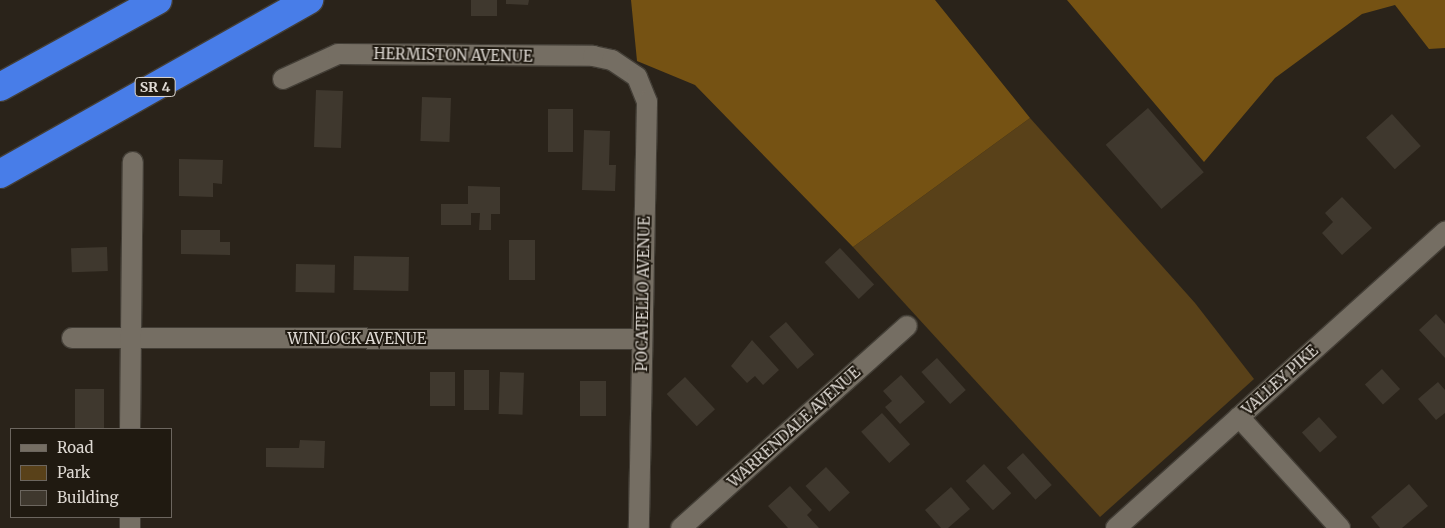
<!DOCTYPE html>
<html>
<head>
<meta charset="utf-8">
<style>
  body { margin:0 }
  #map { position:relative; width:1445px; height:528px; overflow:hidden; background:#2a231a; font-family:Merriweather,serif }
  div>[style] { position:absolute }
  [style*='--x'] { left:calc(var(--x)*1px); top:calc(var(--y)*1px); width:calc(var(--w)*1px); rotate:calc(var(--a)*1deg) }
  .green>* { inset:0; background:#594119 }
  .forest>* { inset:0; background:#755213 }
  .building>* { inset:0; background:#3f382e; transform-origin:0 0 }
  .roads { filter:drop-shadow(1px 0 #433e36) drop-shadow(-1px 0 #433e36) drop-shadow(0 1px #433e36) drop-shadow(0 -1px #433e36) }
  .minor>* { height:20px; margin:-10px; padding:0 10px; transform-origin:10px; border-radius:10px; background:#756e63 }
  .highway>* { height:28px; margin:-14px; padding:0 14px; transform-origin:14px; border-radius:14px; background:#487de8 }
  span { translate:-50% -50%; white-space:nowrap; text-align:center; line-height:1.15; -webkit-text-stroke:4px #201a11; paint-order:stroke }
  .shield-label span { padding:1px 4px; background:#201a11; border:1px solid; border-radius:4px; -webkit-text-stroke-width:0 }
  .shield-label { font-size:14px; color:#ded9d3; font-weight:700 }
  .street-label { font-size:15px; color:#ded9d3 }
  .legend { position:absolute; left:10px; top:428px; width:162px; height:90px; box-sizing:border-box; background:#201a11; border:1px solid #6c665f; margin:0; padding:6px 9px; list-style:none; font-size:15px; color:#ded9d3 }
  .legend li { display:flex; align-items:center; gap:10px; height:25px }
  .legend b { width:25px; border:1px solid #6c665f }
</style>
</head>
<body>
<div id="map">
  <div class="green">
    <div style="clip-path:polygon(1030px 118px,1195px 303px,1254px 379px,1100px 517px,853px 247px)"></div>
  </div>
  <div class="forest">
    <div style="clip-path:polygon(631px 0,935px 0,1030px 118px,853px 247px,695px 85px,637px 61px)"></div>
    <div style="clip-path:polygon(1067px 0,1445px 0,1445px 48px,1429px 49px,1395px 5px,1362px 14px,1275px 78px,1204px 162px)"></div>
  </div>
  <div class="building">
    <div style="left:471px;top:0;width:26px;height:16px"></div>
    <div style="clip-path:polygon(506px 0,529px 0,528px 5px,506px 4px)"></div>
    <div style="left:316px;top:90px;width:27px;height:57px;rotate:2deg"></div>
    <div style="left:422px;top:97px;width:29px;height:44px;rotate:2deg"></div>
    <div style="left:1148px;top:108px;width:85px;height:56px;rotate:49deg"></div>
    <div style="left:548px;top:109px;width:25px;height:43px"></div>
    <div style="left:1392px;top:114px;width:43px;height:35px;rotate:48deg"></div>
    <div style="clip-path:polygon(584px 130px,610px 131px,609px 165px,616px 165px,615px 191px,582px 190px)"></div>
    <div style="clip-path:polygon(179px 159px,223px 160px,222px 184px,213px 183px,213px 197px,179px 196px)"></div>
    <div style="clip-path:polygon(468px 186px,500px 187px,500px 214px,491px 214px,491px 230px,479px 230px,480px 213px,471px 213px,471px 225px,441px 225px,441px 204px,468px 204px)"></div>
    <div style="clip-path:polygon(1342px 197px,1372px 228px,1342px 255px,1322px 233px,1333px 222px,1325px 213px)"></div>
    <div style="clip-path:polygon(181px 230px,220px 230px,220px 242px,230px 242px,230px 255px,181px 254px)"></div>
    <div style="left:535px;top:240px;width:40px;height:26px;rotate:90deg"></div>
    <div style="left:107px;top:247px;width:24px;height:36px;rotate:88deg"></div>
    <div style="left:840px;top:248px;width:50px;height:21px;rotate:47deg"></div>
    <div style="left:354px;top:256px;width:55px;height:34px;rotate:1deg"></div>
    <div style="left:296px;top:264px;width:39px;height:28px;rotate:1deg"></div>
    <div style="clip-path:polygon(1436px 314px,1445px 324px,1445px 358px,1419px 330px)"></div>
    <div style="left:786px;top:322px;width:43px;height:22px;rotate:49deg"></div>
    <div style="clip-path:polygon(752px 340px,779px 370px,763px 385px,755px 376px,747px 383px,731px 366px)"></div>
    <div style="left:937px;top:358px;width:43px;height:21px;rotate:48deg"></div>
    <div style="left:1382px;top:369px;width:27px;height:23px;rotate:48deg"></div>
    <div style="left:464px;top:370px;width:25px;height:40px"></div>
    <div style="left:430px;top:372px;width:25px;height:34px"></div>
    <div style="left:500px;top:372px;width:24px;height:42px;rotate:2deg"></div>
    <div style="clip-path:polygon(901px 375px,925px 402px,900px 424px,885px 407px,892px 401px,883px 391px)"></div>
    <div style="left:685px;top:377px;width:44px;height:25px;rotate:47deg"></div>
    <div style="left:606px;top:381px;width:35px;height:26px;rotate:90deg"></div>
    <div style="clip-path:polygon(1438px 382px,1445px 390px,1445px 413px,1436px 420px,1418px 399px)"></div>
    <div style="left:75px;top:389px;width:29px;height:39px"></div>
    <div style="left:882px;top:413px;width:42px;height:28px;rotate:48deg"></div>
    <div style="left:1319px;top:417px;width:27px;height:23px;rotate:48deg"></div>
    <div style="clip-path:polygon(300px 440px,325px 441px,324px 468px,266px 467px,266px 448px,299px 448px)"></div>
    <div style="left:1023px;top:453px;width:43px;height:22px;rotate:48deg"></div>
    <div style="left:984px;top:464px;width:40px;height:25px;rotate:47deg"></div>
    <div style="left:826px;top:467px;width:35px;height:28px;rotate:47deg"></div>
    <div style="clip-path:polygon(1409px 484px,1428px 506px,1402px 528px,1380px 528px,1371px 517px)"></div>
    <div style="clip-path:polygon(790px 486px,812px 510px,807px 515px,819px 528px,788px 528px,768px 506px)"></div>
    <div style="clip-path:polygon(951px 487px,970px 509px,948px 528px,941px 528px,925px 510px)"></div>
  </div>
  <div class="roads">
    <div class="minor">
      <div style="--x:283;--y:79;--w:60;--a:-24.4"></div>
      <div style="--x:338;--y:54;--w:255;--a:0.4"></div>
      <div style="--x:593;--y:56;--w:19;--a:12"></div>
      <div style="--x:612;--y:60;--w:30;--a:34"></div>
      <div style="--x:637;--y:77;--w:27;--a:68"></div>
      <div style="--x:647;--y:102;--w:426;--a:91.1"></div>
      <div style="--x:72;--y:338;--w:570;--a:0.1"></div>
      <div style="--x:1239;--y:417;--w:150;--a:47.7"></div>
      <div style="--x:130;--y:429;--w:267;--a:-89.4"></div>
      <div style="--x:130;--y:517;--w:11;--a:90"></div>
      <div style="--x:681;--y:528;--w:303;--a:-41.8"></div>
      <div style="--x:1116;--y:528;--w:443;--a:-42"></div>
    </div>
    <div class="highway">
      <div style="--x:0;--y:87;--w:180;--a:-28.8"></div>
      <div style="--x:0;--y:174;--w:355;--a:-29.4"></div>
    </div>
  </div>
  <div class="shield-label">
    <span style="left:155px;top:87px">SR 4</span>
  </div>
  <div class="street-label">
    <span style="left:453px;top:55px;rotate:1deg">HERMISTON AVENUE</span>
    <span style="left:643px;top:294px;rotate:-89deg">POCATELLO AVENUE</span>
    <span style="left:357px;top:339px">WINLOCK AVENUE</span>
    <span style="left:1280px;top:380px;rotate:-42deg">VALLEY PIKE</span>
    <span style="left:794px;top:427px;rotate:-42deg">WARRENDALE AVENUE</span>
  </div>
  <ul class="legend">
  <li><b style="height:6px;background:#756e63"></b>Road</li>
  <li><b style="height:14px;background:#594119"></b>Park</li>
  <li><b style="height:14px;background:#3f382e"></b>Building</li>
  </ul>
</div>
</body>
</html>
